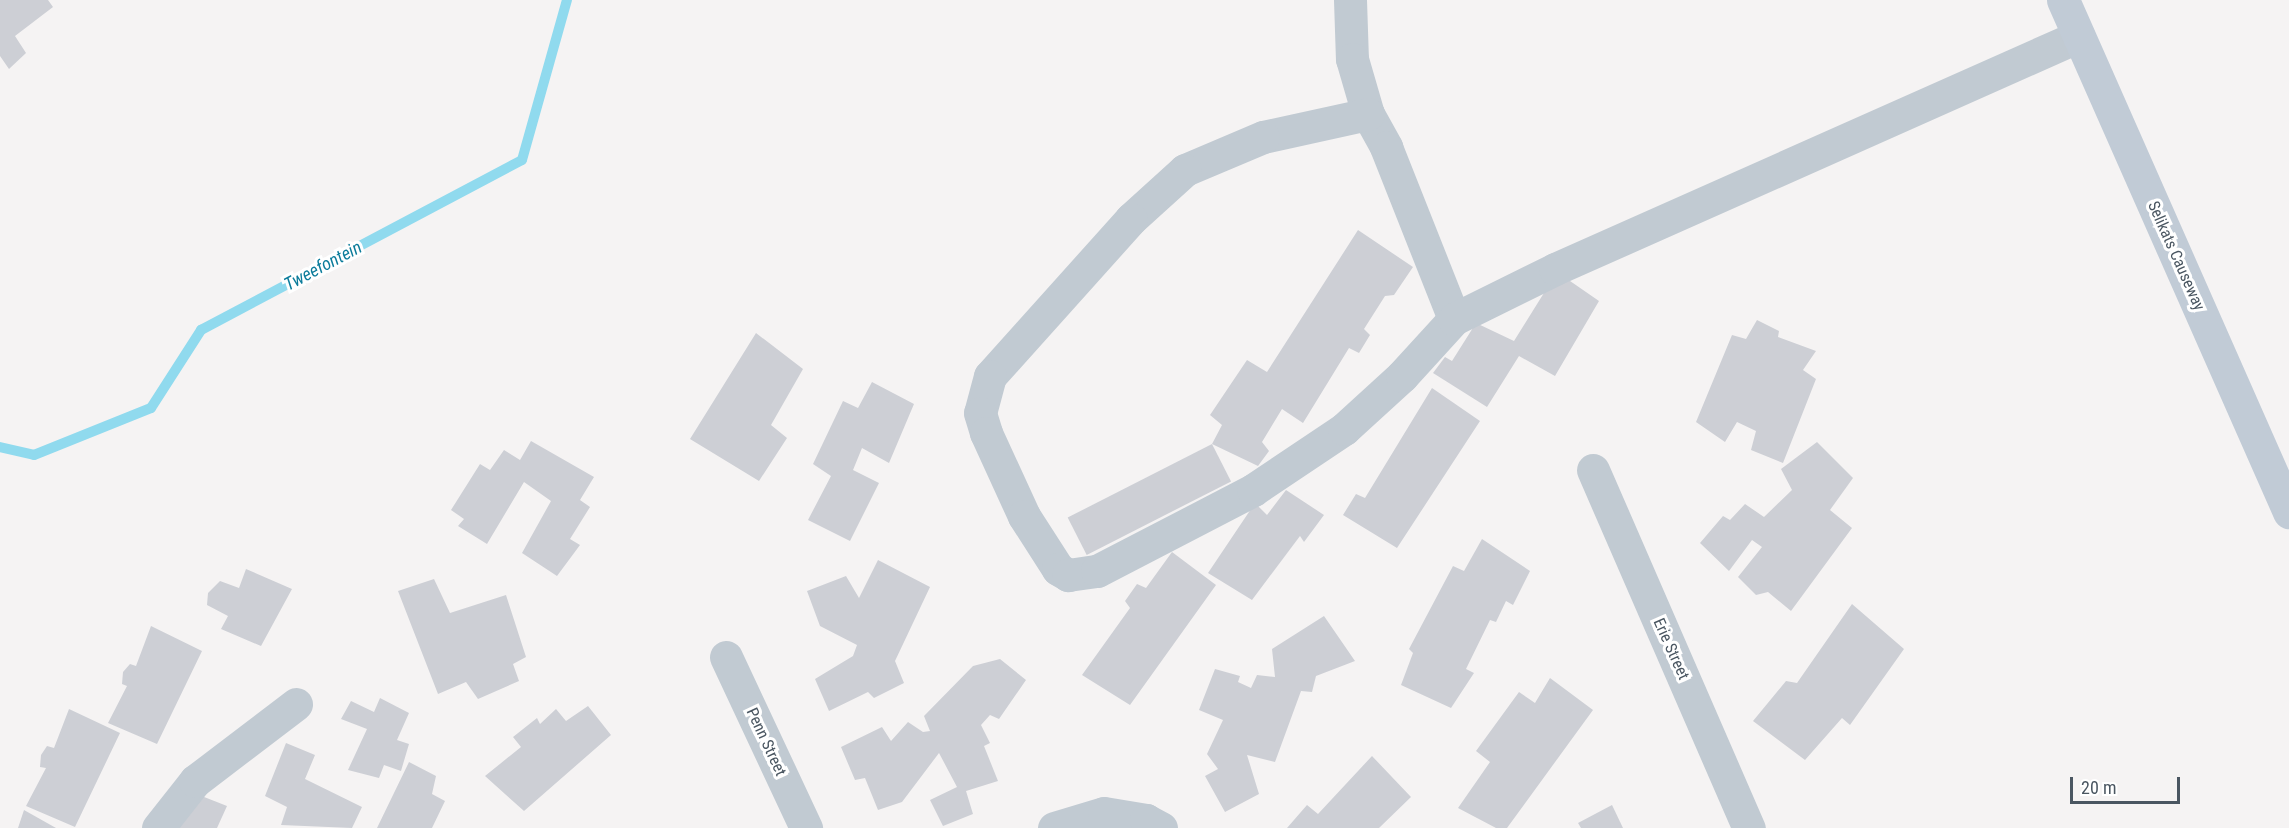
<!DOCTYPE html>
<html>
<head>
<meta charset="utf-8">
<style>
  body { margin:0 }
  #map { position:relative; width:2289px; height:828px; overflow:hidden; background:#f5f3f3; font-family:"Roboto Condensed",sans-serif }
  div>[style] { position:absolute }
  [style*='--x'] { left:calc(var(--x)*1px); top:calc(var(--y)*1px); width:calc(var(--w)*1px); rotate:calc(var(--a)*1deg) }
  .stream>* { height:10px; margin:-5px; padding:0 5px; transform-origin:5px; border-radius:5px; background:#90daee }
  .building>* { inset:0; background:#cdcfd5; transform-origin:0 0 }
  .street>* { height:33px; margin:-16.5px; padding:0 16.5px; transform-origin:16.5px; border-radius:16.5px; background:#c1cad2 }
  .secondary>* { height:33px; margin:-16.5px; padding:0 16.5px; transform-origin:16.5px; border-radius:16.5px; background:#c1cbd6 }
  span { translate:-50% -50%; white-space:nowrap; text-align:center; line-height:1.15; -webkit-text-stroke:6px #fff; paint-order:stroke }
  .street-label { font-size:16px; color:#4a5661 }
  .water-label { font-size:18px; color:#0c7c9b; font-style:italic }
  .scale { position:absolute; left:2070px; top:777px; width:110px; height:27px; box-sizing:border-box; border:3px solid #4a5661; border-top:0; padding-left:8px; font-size:18px; line-height:21px; white-space:nowrap; color:#4a5661; -webkit-text-stroke:4px #fff; paint-order:stroke }
</style>
</head>
<body>
<div id="map">
  <div class="stream">
    <div style="--x:0;--y:447;--w:35;--a:13"></div>
    <div style="--x:34;--y:455;--w:126;--a:-21.9"></div>
    <div style="--x:151;--y:408;--w:93;--a:-57.3"></div>
    <div style="--x:201;--y:330;--w:363;--a:-27.9"></div>
    <div style="--x:522;--y:160;--w:166;--a:-74.3"></div>
  </div>
  <div class="building">
    <div style="clip-path:polygon(0 0,48px 0,53px 7px,15px 36px,26px 53px,9px 69px,0 56px)"></div>
    <div style="clip-path:polygon(1358px 230px,1413px 267px,1394px 295px,1385px 296px,1364px 329px,1370px 335px,1359px 353px,1349px 348px,1303px 423px,1282px 409px,1262px 442px,1269px 451px,1258px 466px,1212px 444px,1222px 425px,1210px 415px,1247px 360px,1267px 372px)"></div>
    <div style="clip-path:polygon(1557px 272px,1599px 301px,1555px 376px,1519px 356px,1487px 407px,1433px 373px,1445px 357px,1452px 361px,1476px 323px,1514px 341px)"></div>
    <div style="clip-path:polygon(1757px 320px,1779px 331px,1778px 337px,1816px 351px,1803px 370px,1816px 379px,1783px 463px,1751px 450px,1756px 431px,1737px 422px,1725px 442px,1696px 422px,1732px 335px,1746px 339px)"></div>
    <div style="clip-path:polygon(756px 333px,803px 369px,771px 425px,787px 438px,759px 481px,690px 439px)"></div>
    <div style="clip-path:polygon(872px 382px,914px 404px,889px 463px,862px 448px,853px 470px,879px 483px,850px 541px,808px 520px,831px 476px,813px 464px,843px 401px,858px 408px)"></div>
    <div style="clip-path:polygon(1432px 388px,1480px 421px,1397px 548px,1343px 515px,1356px 494px,1365px 498px)"></div>
    <div style="clip-path:polygon(531px 441px,594px 477px,580px 500px,590px 507px,570px 539px,580px 545px,557px 576px,522px 553px,551px 501px,524px 482px,487px 544px,458px 526px,464px 519px,451px 510px,480px 464px,490px 470px,504px 450px,520px 460px)"></div>
    <div style="clip-path:polygon(1817px 442px,1853px 478px,1830px 510px,1852px 528px,1791px 611px,1768px 592px,1756px 595px,1738px 577px,1762px 547px,1752px 540px,1729px 571px,1700px 543px,1723px 516px,1730px 520px,1745px 504px,1764px 517px,1792px 490px,1781px 469px)"></div>
    <div style="left:1212px;top:444px;width:42px;height:162px;rotate:63deg"></div>
    <div style="clip-path:polygon(1286px 490px,1324px 515px,1304px 542px,1300px 536px,1252px 600px,1208px 573px,1255px 503px,1267px 515px)"></div>
    <div style="clip-path:polygon(1482px 539px,1530px 571px,1513px 605px,1506px 601px,1496px 622px,1490px 620px,1466px 669px,1474px 673px,1451px 708px,1401px 685px,1413px 653px,1409px 649px,1453px 566px,1464px 571px)"></div>
    <div style="clip-path:polygon(1172px 552px,1216px 585px,1130px 705px,1082px 675px,1130px 608px,1125px 601px,1137px 584px,1146px 588px)"></div>
    <div style="clip-path:polygon(878px 560px,930px 587px,895px 661px,904px 683px,874px 698px,868px 692px,829px 711px,815px 679px,853px 656px,857px 645px,820px 626px,807px 591px,846px 576px,859px 598px)"></div>
    <div style="clip-path:polygon(246px 569px,292px 589px,261px 646px,221px 629px,228px 616px,207px 605px,208px 593px,220px 581px,239px 588px)"></div>
    <div style="clip-path:polygon(434px 579px,450px 613px,506px 595px,526px 657px,513px 664px,519px 681px,478px 699px,466px 682px,438px 694px,398px 591px)"></div>
    <div style="clip-path:polygon(1852px 604px,1904px 649px,1850px 725px,1842px 718px,1805px 760px,1753px 721px,1786px 681px,1797px 683px)"></div>
    <div style="clip-path:polygon(1324px 616px,1355px 661px,1316px 676px,1312px 692px,1301px 691px,1275px 762px,1247px 755px,1259px 794px,1225px 812px,1205px 776px,1218px 769px,1207px 754px,1223px 720px,1199px 710px,1215px 669px,1240px 676px,1238px 682px,1251px 688px,1257px 675px,1275px 677px,1272px 649px)"></div>
    <div style="clip-path:polygon(151px 626px,202px 651px,157px 744px,108px 723px,127px 686px,122px 684px,123px 672px,130px 664px,136px 666px)"></div>
    <div style="clip-path:polygon(1000px 659px,1026px 680px,999px 719px,990px 715px,981px 725px,990px 743px,984px 746px,998px 781px,966px 791px,973px 814px,943px 826px,930px 800px,957px 787px,939px 753px,902px 802px,878px 810px,865px 778px,855px 780px,841px 747px,882px 727px,891px 741px,908px 722px,923px 732px,930px 731px,924px 716px,973px 666px)"></div>
    <div style="clip-path:polygon(1550px 678px,1593px 710px,1507px 828px,1496px 828px,1458px 808px,1490px 762px,1476px 751px,1519px 692px,1535px 703px)"></div>
    <div style="clip-path:polygon(380px 698px,409px 713px,397px 740px,409px 744px,401px 771px,384px 765px,379px 778px,348px 770px,367px 729px,341px 719px,351px 701px,374px 712px)"></div>
    <div style="clip-path:polygon(588px 706px,611px 735px,524px 811px,485px 776px,521px 747px,513px 737px,537px 718px,540px 724px,556px 709px,566px 721px)"></div>
    <div style="clip-path:polygon(69px 709px,120px 733px,75px 827px,26px 806px,46px 768px,40px 767px,41px 755px,47px 746px,54px 748px)"></div>
    <div style="clip-path:polygon(286px 743px,315px 755px,305px 779px,362px 807px,352px 828px,281px 825px,287px 807px,265px 796px)"></div>
    <div style="clip-path:polygon(1372px 756px,1411px 797px,1379px 828px,1287px 828px,1307px 805px,1318px 814px)"></div>
    <div style="clip-path:polygon(409px 762px,436px 776px,432px 794px,445px 801px,432px 828px,377px 828px)"></div>
    <div style="clip-path:polygon(194px 793px,227px 806px,217px 828px,178px 828px)"></div>
    <div style="clip-path:polygon(1612px 805px,1623px 828px,1581px 828px,1578px 823px)"></div>
    <div style="clip-path:polygon(24px 810px,56px 828px,18px 828px)"></div>
  </div>
  <div class="street">
    <div style="--x:1350;--y:0;--w:59;--a:88.1"></div>
    <div style="--x:1352;--y:59;--w:57;--a:73.8"></div>
    <div style="--x:1368;--y:114;--w:38;--a:61"></div>
    <div style="--x:1386;--y:147;--w:185;--a:68.4"></div>
    <div style="--x:1368;--y:114;--w:107;--a:167.6"></div>
    <div style="--x:1263;--y:137;--w:85;--a:157.1"></div>
    <div style="--x:1185;--y:170;--w:73;--a:137.8"></div>
    <div style="--x:1131;--y:219;--w:211;--a:131.9"></div>
    <div style="--x:990;--y:376;--w:38;--a:105"></div>
    <div style="--x:980;--y:413;--w:21;--a:73"></div>
    <div style="--x:986;--y:433;--w:91;--a:65.4"></div>
    <div style="--x:1024;--y:516;--w:63;--a:57.3"></div>
    <div style="--x:1058;--y:569;--w:12;--a:31"></div>
    <div style="--x:1068;--y:575;--w:29;--a:-8"></div>
    <div style="--x:1097;--y:571;--w:176;--a:-27.4"></div>
    <div style="--x:1253;--y:490;--w:110;--a:-33.8"></div>
    <div style="--x:1344;--y:429;--w:79;--a:-42.4"></div>
    <div style="--x:1402;--y:376;--w:77;--a:-47.6"></div>
    <div style="--x:1454;--y:319;--w:113;--a:-26.3"></div>
    <div style="--x:1555;--y:269;--w:573;--a:-23.97"></div>
    <div style="--x:1593;--y:470;--w:391;--a:66.5"></div>
    <div style="--x:726;--y:657;--w:189;--a:64.9"></div>
    <div style="--x:158;--y:828;--w:60;--a:-51.8"></div>
    <div style="--x:195;--y:781;--w:127;--a:-37.3"></div>
    <div style="--x:1054;--y:828;--w:52;--a:-16.7"></div>
    <div style="--x:1104;--y:813;--w:43;--a:9.5"></div>
    <div style="--x:1146;--y:820;--w:17;--a:28"></div>
  </div>
  <div class="secondary">
    <div style="--x:2063;--y:0;--w:560;--a:66.18"></div>
  </div>
  <div class="street-label">
    <span style="left:2176px;top:256px;rotate:66deg">Selikats Causeway</span>
    <span style="left:1671px;top:649px;rotate:66deg">Erie Street</span>
    <span style="left:766px;top:742px;rotate:65deg">Penn Street</span>
  </div>
  <div class="water-label">
    <span style="left:323px;top:266px;rotate:-28deg">Tweefontein</span>
  </div>
  <div class="scale">20 m</div>
</div>
</body>
</html>
